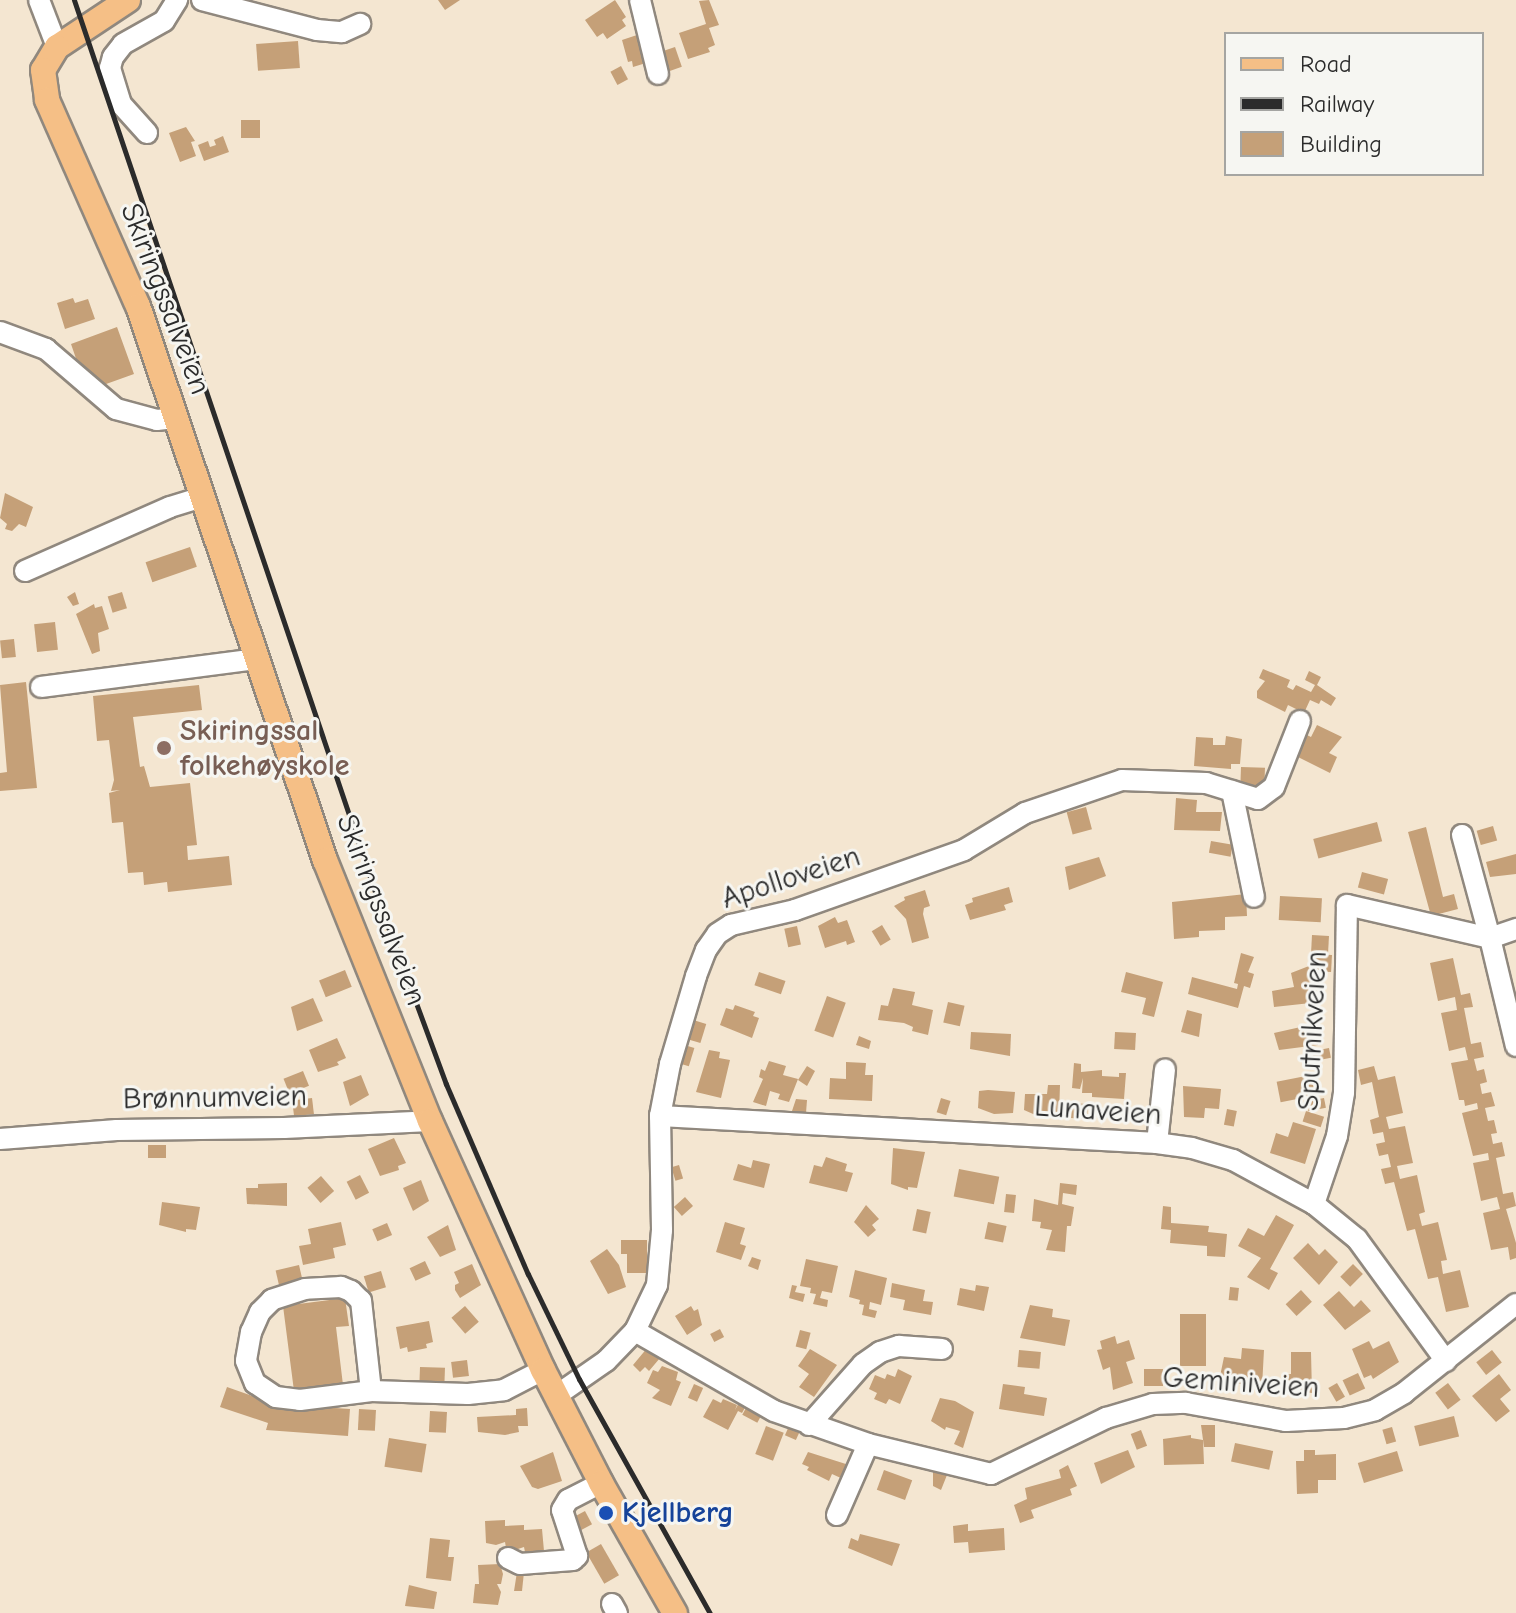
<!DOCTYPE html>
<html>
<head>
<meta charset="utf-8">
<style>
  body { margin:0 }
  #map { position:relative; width:1516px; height:1613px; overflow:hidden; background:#f4e6d1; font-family:"Comic Neue",sans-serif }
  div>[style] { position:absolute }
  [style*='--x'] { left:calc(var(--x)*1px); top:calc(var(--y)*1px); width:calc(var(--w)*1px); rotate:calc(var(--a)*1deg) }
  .building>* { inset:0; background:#c5a078; transform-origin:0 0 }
  .roads { filter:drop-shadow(2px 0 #90887e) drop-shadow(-2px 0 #90887e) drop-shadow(0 2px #90887e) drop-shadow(0 -2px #90887e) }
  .minor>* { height:20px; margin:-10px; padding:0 10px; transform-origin:10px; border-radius:10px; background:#fff }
  .major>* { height:24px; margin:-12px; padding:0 12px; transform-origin:12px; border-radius:12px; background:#f5bf86 }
  .rail>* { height:5px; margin:-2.5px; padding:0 2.5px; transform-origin:2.5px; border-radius:2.5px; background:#2b2b2b }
  .dots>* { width:22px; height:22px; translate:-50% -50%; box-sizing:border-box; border:4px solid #f6f6f2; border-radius:50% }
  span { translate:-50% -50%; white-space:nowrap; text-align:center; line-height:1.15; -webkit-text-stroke:6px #f6f6f2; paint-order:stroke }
  .street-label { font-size:30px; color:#2b2b2b }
  .education-label { font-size:30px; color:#785e54; font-weight:700 }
  .left { translate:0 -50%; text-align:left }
  .transit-label { font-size:30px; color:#164399; font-weight:700 }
  .legend { position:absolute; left:1224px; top:32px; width:260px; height:144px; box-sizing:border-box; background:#f6f6f2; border:2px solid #a5a5a2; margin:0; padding:10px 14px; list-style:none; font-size:24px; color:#2b2b2b }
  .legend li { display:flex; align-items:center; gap:16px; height:40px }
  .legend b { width:40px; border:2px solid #a5a5a2 }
</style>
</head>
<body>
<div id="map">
  <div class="building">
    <div style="clip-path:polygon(438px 0,460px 0,445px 10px)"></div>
    <div style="clip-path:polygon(615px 0,626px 17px,622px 20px,626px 26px,607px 39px,603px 33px,597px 37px,585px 20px)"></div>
    <div style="clip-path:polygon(709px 0,719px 25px,709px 28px,715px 45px,708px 48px,710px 52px,688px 59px,679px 33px,706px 24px,699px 1px)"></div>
    <div style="clip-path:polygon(640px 34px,646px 63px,633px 67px,632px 61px,628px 62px,622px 40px)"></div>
    <div style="left:298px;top:41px;width:27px;height:42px;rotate:86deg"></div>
    <div style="left:675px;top:47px;width:21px;height:18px;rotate:71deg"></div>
    <div style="left:621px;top:66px;width:15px;height:12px;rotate:62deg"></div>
    <div style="left:241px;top:120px;width:19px;height:18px"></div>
    <div style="clip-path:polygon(186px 127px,195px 141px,191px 142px,196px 156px,180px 162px,169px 133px)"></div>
    <div style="clip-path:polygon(223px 136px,229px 152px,204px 161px,198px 145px,208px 141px,210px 147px,216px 145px,214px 140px)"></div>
    <div style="clip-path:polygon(73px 298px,75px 303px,88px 299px,95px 319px,65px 329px,57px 303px)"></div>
    <div style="clip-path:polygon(117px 327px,134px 374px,95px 388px,90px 373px,82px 376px,71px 344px)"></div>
    <div style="clip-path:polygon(5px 493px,33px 507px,26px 527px,19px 524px,12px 531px,5px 529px,7px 524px,0 518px)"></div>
    <div style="left:190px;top:547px;width:21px;height:47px;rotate:71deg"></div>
    <div style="clip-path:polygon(75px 592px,79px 604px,73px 606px,67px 597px)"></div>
    <div style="left:122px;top:592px;width:17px;height:15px;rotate:73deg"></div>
    <div style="clip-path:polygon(94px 604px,95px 608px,102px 606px,109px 629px,98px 633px,100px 651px,92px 654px,76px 614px)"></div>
    <div style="left:55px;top:622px;width:28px;height:21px;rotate:84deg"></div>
    <div style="left:14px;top:639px;width:18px;height:14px;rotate:84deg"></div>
    <div style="clip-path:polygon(1263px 669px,1290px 680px,1287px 687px,1293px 690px,1296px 685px,1311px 692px,1315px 685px,1305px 680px,1309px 671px,1321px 677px,1317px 685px,1336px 698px,1331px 706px,1321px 700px,1319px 704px,1310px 700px,1304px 713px,1288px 705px,1285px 712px,1257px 698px,1257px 691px,1265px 681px,1259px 678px)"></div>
    <div style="clip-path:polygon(26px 682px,37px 788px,0 791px,0 773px,7px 772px,0 685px)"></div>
    <div style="clip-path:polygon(199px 685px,202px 710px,133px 717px,140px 767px,144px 766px,150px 787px,190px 783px,197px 845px,187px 846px,188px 860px,229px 856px,232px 885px,168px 892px,167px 882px,144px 885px,143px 872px,128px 873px,123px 822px,112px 823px,109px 793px,120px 790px,111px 791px,114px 780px,109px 740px,97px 741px,93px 696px)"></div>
    <div style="clip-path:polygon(1317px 725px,1342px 737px,1329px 753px,1337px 757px,1330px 773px,1292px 754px,1305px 734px,1311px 737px)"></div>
    <div style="clip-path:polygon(1226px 736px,1242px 739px,1240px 764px,1231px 764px,1231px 769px,1194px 766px,1196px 737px,1213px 738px,1213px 745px,1225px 745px)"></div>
    <div style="left:1241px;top:767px;width:24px;height:19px;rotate:2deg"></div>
    <div style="clip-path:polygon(1176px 798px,1197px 800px,1196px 812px,1222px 812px,1220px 831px,1174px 830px)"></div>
    <div style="left:1086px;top:807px;width:23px;height:20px;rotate:75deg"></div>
    <div style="left:1377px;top:822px;width:20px;height:66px;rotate:75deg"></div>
    <div style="left:1493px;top:826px;width:15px;height:17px;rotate:74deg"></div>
    <div style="clip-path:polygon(1426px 827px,1443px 897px,1454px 894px,1458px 909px,1431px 916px,1408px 832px)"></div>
    <div style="left:1211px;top:841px;width:22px;height:12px;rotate:10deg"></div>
    <div style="clip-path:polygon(1516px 854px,1516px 874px,1490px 877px,1486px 862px)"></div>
    <div style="clip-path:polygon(1099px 857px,1106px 876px,1069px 890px,1065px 867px)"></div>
    <div style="left:1362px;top:872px;width:27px;height:16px;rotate:15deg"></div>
    <div style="clip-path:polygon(1009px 887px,1013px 902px,1004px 905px,1006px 910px,970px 920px,965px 905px,973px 902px,972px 898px)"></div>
    <div style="clip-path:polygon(925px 890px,930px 906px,924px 908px,923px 914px,929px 938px,912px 943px,906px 919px,894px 906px,905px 900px,904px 897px)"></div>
    <div style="clip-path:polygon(1246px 894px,1247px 916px,1225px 917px,1225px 930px,1199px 931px,1199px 937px,1174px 939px,1172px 902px)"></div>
    <div style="left:1280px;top:896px;width:42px;height:24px;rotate:3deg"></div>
    <div style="clip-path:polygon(835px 917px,838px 923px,847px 920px,855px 942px,847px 945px,846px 941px,825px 948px,818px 926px)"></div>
    <div style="left:882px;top:925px;width:17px;height:12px;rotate:59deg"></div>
    <div style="left:797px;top:926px;width:19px;height:13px;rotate:78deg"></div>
    <div style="left:1312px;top:935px;width:17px;height:18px;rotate:3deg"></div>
    <div style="clip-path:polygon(1241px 953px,1254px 957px,1248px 972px,1254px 974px,1250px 988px,1244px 986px,1238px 1008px,1188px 994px,1192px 977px,1237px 989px,1238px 984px,1234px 983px)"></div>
    <div style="left:1311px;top:954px;width:21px;height:17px;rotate:3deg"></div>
    <div style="clip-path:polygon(1453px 958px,1461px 995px,1470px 993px,1473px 1007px,1464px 1008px,1471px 1044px,1481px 1042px,1484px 1057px,1474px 1059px,1477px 1071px,1484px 1069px,1487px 1082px,1480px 1084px,1482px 1094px,1491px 1092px,1495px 1106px,1485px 1108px,1488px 1121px,1494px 1120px,1497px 1133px,1491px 1134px,1493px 1144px,1502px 1142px,1505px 1156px,1496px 1158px,1503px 1194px,1513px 1192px,1516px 1206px,1506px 1209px,1516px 1243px,1516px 1258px,1510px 1260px,1508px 1247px,1491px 1250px,1483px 1213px,1500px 1209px,1497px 1197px,1481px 1201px,1473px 1163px,1489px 1160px,1488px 1153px,1473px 1156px,1462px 1113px,1478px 1109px,1477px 1103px,1465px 1106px,1464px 1100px,1459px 1100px,1451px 1063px,1468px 1060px,1465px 1047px,1449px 1051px,1441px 1013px,1457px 1010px,1455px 997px,1438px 1001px,1430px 963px)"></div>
    <div style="clip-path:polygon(1309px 966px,1320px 1002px,1274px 1007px,1272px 991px,1294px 987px,1291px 973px)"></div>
    <div style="left:345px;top:970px;width:18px;height:28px;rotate:68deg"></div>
    <div style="left:759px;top:972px;width:28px;height:14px;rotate:19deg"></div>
    <div style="clip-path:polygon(1126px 972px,1163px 982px,1154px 1017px,1142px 1014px,1146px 998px,1121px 992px)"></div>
    <div style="clip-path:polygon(893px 988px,915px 992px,912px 1005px,933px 1010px,928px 1035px,912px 1031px,913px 1027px,904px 1023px,878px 1020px,881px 1005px,888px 1006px)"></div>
    <div style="left:827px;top:996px;width:20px;height:37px;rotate:20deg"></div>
    <div style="clip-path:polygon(313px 998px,323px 1021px,297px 1031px,291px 1007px)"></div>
    <div style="left:948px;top:1002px;width:17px;height:21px;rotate:13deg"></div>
    <div style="clip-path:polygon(735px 1005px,755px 1012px,753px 1016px,759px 1018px,752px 1038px,720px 1025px,726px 1008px,733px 1010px)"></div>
    <div style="clip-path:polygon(1187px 1010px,1202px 1014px,1199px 1037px,1181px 1032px)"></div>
    <div style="left:690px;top:1019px;width:17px;height:20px;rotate:17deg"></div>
    <div style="clip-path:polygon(1314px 1024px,1318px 1045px,1279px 1050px,1274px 1033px)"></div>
    <div style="clip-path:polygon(971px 1032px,1011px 1034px,1010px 1056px,970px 1049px)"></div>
    <div style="left:1115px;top:1032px;width:21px;height:17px;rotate:3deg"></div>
    <div style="clip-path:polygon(859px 1036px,871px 1041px,869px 1049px,856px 1045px)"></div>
    <div style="clip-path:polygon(337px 1038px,346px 1058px,337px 1062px,339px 1065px,318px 1072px,309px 1050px)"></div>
    <div style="left:681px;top:1044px;width:14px;height:19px;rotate:17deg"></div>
    <div style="left:1329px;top:1048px;width:10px;height:17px;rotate:79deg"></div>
    <div style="clip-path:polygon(709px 1050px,720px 1052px,719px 1058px,730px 1060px,721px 1098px,696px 1092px)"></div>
    <div style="clip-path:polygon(769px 1061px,786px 1066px,783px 1075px,798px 1079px,789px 1102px,778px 1099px,780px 1094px,770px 1091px,766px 1106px,753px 1102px,763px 1079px,759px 1077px,761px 1069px,765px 1071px)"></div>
    <div style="clip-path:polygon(846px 1062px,866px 1063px,865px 1075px,873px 1075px,872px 1101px,829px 1099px,830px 1078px,846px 1079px)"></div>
    <div style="clip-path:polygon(1074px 1063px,1081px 1064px,1081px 1072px,1102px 1070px,1102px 1076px,1119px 1077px,1119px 1073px,1126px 1073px,1124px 1099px,1092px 1097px,1092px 1093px,1082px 1093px,1083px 1078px,1080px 1089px,1072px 1088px)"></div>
    <div style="clip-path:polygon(807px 1066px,815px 1071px,807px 1086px,798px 1080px)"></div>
    <div style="clip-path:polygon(1374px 1066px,1378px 1080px,1395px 1076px,1403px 1113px,1386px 1117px,1389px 1129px,1405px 1126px,1413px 1163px,1397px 1166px,1400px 1179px,1417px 1175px,1425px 1212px,1419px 1214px,1422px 1226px,1438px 1222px,1447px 1260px,1441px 1261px,1443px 1274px,1460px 1270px,1469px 1307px,1446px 1312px,1438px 1277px,1428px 1279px,1415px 1229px,1407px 1231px,1394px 1182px,1385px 1184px,1381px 1169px,1391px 1167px,1388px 1154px,1379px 1156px,1376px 1144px,1385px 1142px,1383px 1132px,1373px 1134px,1370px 1120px,1379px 1117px,1372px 1082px,1361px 1085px,1358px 1070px)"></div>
    <div style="left:303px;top:1071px;width:16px;height:21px;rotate:68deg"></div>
    <div style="clip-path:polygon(361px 1075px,369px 1095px,350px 1106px,343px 1082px)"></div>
    <div style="left:1311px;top:1075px;width:21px;height:35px;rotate:79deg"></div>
    <div style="clip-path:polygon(1048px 1085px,1060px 1085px,1059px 1115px,1040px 1117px,1024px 1110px,1025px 1094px,1047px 1094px)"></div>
    <div style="clip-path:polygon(1183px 1086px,1221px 1089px,1219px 1109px,1205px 1108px,1204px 1118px,1184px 1117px)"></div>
    <div style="clip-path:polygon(988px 1090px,1015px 1092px,1013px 1113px,994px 1114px,978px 1108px,979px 1091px)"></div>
    <div style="left:312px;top:1098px;width:16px;height:20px;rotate:83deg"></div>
    <div style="left:941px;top:1098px;width:10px;height:15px;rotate:17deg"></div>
    <div style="left:1324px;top:1098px;width:10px;height:18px;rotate:79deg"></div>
    <div style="clip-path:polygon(796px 1099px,807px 1100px,806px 1113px,792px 1111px)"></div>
    <div style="left:1072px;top:1103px;width:16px;height:15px;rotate:4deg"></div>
    <div style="left:1227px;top:1109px;width:10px;height:16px;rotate:11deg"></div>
    <div style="left:1306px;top:1111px;width:19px;height:11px;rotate:18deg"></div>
    <div style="clip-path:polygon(1293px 1122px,1316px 1129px,1305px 1164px,1270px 1153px,1276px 1133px,1288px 1137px)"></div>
    <div style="clip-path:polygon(394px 1138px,406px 1163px,398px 1166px,399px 1170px,380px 1176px,368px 1149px)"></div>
    <div style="left:148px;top:1145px;width:18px;height:13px"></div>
    <div style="clip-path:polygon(893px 1148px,925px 1152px,917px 1188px,908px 1187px,908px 1190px,891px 1184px)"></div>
    <div style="clip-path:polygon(826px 1157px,847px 1164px,845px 1171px,853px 1173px,847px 1192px,809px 1183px,814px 1165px,822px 1167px)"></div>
    <div style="clip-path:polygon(753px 1160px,770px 1164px,764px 1188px,733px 1180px,738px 1164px,751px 1168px)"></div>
    <div style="left:679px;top:1165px;width:14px;height:8px;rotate:73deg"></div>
    <div style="left:959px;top:1169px;width:41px;height:28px;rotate:11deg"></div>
    <div style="left:360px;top:1175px;width:20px;height:15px;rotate:63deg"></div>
    <div style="left:321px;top:1176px;width:20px;height:18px;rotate:49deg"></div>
    <div style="clip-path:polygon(421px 1180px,429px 1201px,413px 1211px,403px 1188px)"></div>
    <div style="clip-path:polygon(287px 1183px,287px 1206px,247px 1204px,246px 1188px,258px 1188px,258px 1184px)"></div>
    <div style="clip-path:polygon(1060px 1183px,1077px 1185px,1076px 1195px,1063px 1193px,1062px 1204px,1074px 1207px,1071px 1226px,1067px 1226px,1065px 1252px,1046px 1250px,1052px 1230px,1040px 1228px,1041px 1222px,1032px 1221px,1034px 1199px,1058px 1205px)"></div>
    <div style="left:1006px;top:1194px;width:10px;height:18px;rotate:6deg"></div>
    <div style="left:685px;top:1197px;width:12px;height:15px;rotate:48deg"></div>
    <div style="clip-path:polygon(162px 1202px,200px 1207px,196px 1230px,186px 1229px,186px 1232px,159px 1225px)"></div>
    <div style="clip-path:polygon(866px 1205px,879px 1219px,872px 1225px,876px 1230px,868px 1237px,854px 1222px)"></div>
    <div style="clip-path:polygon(1163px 1206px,1171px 1207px,1171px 1223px,1209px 1226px,1208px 1232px,1227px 1234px,1225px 1257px,1207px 1256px,1207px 1246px,1170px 1243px,1171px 1230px,1161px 1229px)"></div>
    <div style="left:917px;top:1209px;width:14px;height:22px;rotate:12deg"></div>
    <div style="clip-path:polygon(1276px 1215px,1294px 1225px,1270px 1269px,1278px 1273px,1269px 1290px,1247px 1277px,1261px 1258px,1238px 1246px,1248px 1228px,1264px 1236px)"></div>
    <div style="clip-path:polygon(341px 1222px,346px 1245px,333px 1248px,335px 1258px,303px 1265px,299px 1246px,311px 1244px,308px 1229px)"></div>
    <div style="clip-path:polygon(725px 1222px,745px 1228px,740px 1244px,746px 1246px,741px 1260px,716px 1252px)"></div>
    <div style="left:988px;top:1222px;width:19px;height:17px;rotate:12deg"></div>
    <div style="left:387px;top:1223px;width:13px;height:16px;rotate:67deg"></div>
    <div style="clip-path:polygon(448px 1225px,456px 1250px,440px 1257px,427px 1237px)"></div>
    <div style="clip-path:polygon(621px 1240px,647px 1240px,647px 1273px,627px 1273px,627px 1254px,621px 1254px)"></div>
    <div style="clip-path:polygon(1308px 1243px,1319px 1255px,1325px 1249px,1338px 1262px,1319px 1285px,1293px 1258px)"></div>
    <div style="clip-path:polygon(607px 1249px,619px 1265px,626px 1287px,608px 1294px,590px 1261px)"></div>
    <div style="clip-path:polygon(752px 1257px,761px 1260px,758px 1270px,748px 1266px)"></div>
    <div style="clip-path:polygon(806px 1259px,838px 1266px,832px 1293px,822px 1291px,820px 1298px,828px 1300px,827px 1307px,813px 1304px,816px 1294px,810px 1293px,811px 1288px,800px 1286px)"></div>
    <div style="left:425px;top:1261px;width:14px;height:17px;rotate:65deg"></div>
    <div style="clip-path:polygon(472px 1264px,481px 1285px,460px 1298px,455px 1290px,455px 1285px,459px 1283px,454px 1272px)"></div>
    <div style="left:1353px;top:1264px;width:14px;height:18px;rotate:45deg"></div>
    <div style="left:299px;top:1265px;width:18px;height:24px;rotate:77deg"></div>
    <div style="clip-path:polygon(855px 1270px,887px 1278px,881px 1305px,870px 1302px,869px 1309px,877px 1311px,875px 1318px,862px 1315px,864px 1305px,859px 1304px,860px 1300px,849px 1297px)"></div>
    <div style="left:381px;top:1271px;width:17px;height:18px;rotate:73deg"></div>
    <div style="clip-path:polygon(892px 1283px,925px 1290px,923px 1301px,933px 1302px,931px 1315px,903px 1310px,905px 1300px,890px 1297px)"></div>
    <div style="clip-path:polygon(792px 1285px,797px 1286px,795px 1292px,805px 1294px,803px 1302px,789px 1298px)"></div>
    <div style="clip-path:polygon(976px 1285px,989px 1287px,984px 1311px,957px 1305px,960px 1288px,975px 1291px)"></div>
    <div style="left:1230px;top:1287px;width:9px;height:13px;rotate:6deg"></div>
    <div style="left:1301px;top:1290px;width:16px;height:21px;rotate:47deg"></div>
    <div style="clip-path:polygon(1339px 1291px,1354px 1307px,1361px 1300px,1371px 1311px,1345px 1330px,1323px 1305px)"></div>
    <div style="clip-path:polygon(345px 1298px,349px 1326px,336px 1327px,343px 1385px,294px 1391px,283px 1306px)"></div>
    <div style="clip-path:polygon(1030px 1305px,1053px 1309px,1052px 1317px,1070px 1320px,1065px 1346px,1020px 1338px)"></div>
    <div style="left:465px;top:1306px;width:21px;height:18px;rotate:49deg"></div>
    <div style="clip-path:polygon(691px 1306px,694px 1311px,698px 1309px,702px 1325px,687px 1335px,675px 1316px)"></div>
    <div style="left:1180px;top:1314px;width:26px;height:52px"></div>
    <div style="clip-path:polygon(429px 1321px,433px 1342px,426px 1344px,427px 1348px,408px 1352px,407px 1347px,400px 1349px,396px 1327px)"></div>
    <div style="left:720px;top:1329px;width:9px;height:11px;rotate:63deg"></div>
    <div style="left:800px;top:1330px;width:11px;height:17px;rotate:15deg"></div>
    <div style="clip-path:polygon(1115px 1336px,1117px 1344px,1129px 1340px,1135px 1359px,1126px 1362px,1133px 1383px,1113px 1390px,1110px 1367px,1103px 1370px,1097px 1350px,1102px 1349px,1100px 1341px)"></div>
    <div style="clip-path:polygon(1369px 1341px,1373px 1349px,1389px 1341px,1399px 1362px,1373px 1379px,1371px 1375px,1364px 1378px,1352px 1349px)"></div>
    <div style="clip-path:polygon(648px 1347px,660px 1358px,649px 1371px,645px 1367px,640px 1372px,633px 1365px)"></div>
    <div style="clip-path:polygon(1242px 1348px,1264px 1350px,1262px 1387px,1219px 1381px,1224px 1357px,1241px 1359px)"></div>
    <div style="clip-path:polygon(810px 1349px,837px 1365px,814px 1397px,799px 1387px,809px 1374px,798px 1366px)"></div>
    <div style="left:1019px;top:1350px;width:22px;height:17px;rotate:5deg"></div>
    <div style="left:1492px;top:1350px;width:16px;height:20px;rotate:52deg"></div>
    <div style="clip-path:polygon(1291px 1352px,1311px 1352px,1312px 1393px,1282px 1388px,1282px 1374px,1291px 1374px)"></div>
    <div style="left:467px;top:1360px;width:16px;height:16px;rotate:83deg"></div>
    <div style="clip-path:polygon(662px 1366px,678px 1372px,676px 1380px,681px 1382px,671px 1406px,652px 1398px,660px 1390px,647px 1383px,653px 1370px,658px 1372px)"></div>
    <div style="left:420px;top:1367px;width:25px;height:18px;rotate:2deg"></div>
    <div style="clip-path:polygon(898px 1369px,912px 1376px,900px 1404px,889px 1399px,886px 1404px,874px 1399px,877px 1393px,869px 1389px,875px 1375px,885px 1379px,887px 1374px,895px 1377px)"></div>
    <div style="left:1144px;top:1369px;width:19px;height:17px"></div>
    <div style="left:1358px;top:1373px;width:17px;height:17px;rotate:65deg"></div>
    <div style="clip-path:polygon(1499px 1374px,1511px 1390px,1500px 1399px,1510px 1411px,1496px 1422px,1472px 1396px)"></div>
    <div style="left:1337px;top:1383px;width:16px;height:10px;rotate:60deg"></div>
    <div style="left:1448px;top:1383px;width:21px;height:16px;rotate:53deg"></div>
    <div style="left:694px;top:1384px;width:10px;height:15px;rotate:24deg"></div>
    <div style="clip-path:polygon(1003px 1384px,1025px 1387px,1024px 1394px,1047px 1398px,1044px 1416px,999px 1409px)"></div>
    <div style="clip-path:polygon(227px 1387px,275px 1404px,350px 1409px,348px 1436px,266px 1430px,268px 1423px,220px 1407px)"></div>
    <div style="clip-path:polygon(940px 1398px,955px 1401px,974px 1412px,963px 1448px,954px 1444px,960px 1431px,946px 1427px,945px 1430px,931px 1421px)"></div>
    <div style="clip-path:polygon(713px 1399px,721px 1403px,723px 1399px,737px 1405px,735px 1410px,740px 1401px,747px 1404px,742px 1413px,738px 1411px,728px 1430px,703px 1417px)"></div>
    <div style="left:747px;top:1406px;width:17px;height:10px;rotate:28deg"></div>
    <div style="clip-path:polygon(527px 1408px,528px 1426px,518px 1426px,519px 1432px,505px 1435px,478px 1432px,477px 1417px,516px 1415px,516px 1409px)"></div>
    <div style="left:359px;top:1409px;width:17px;height:21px;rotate:3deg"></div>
    <div style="left:430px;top:1411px;width:17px;height:21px;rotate:3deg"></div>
    <div style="left:1454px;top:1416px;width:21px;height:41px;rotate:76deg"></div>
    <div style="clip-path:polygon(1201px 1425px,1215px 1425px,1215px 1447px,1204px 1447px)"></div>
    <div style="left:766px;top:1426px;width:19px;height:30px;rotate:21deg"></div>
    <div style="left:789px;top:1426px;width:12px;height:10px;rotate:24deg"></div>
    <div style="left:1392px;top:1427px;width:15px;height:10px;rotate:74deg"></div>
    <div style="left:1141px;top:1430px;width:17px;height:11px;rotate:69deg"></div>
    <div style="clip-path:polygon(1191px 1435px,1191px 1438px,1203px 1440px,1204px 1464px,1164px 1465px,1163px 1439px)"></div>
    <div style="left:389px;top:1438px;width:38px;height:29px;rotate:9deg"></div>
    <div style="left:1235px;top:1443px;width:39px;height:19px;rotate:12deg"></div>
    <div style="clip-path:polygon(1128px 1450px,1135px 1467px,1101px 1484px,1094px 1463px)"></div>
    <div style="clip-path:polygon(1304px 1450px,1315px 1450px,1315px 1455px,1336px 1454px,1336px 1480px,1318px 1480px,1318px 1493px,1297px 1494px,1296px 1461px,1304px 1461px)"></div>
    <div style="left:1397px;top:1451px;width:21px;height:41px;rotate:73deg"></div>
    <div style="clip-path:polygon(553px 1452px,562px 1481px,538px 1489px,532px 1487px,520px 1466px)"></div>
    <div style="clip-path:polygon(808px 1452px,849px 1465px,843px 1479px,832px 1474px,829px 1481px,807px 1470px,809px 1467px,802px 1464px)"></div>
    <div style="clip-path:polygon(1068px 1465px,1077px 1486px,1070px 1489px,1072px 1495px,1031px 1510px,1034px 1518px,1020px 1523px,1014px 1505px,1027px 1499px,1025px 1488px,1061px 1478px,1059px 1470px)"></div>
    <div style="left:884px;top:1470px;width:30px;height:21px;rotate:20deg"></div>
    <div style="clip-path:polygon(933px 1470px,947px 1475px,941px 1490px,933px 1486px)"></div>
    <div style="left:585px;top:1511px;width:15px;height:17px;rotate:62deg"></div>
    <div style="clip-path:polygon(505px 1520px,505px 1526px,524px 1525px,524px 1530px,542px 1529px,544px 1551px,534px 1554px,525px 1552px,524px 1547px,515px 1550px,506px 1548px,505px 1542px,496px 1545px,486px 1543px,485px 1521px)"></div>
    <div style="clip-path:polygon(968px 1524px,968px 1531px,1004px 1528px,1005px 1550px,969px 1553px,968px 1542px,954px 1543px,953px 1526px)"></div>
    <div style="clip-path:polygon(860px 1534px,900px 1544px,892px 1566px,848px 1548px,851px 1538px,858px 1541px)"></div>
    <div style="clip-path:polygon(430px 1538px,450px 1540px,448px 1557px,454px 1557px,451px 1581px,426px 1578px)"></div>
    <div style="left:601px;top:1544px;width:36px;height:17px;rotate:60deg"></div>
    <div style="clip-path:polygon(500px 1564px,503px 1574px,501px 1584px,497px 1584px,501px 1592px,498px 1605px,473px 1603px,475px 1584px,479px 1584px,478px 1565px)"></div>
    <div style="clip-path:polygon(517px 1572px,524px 1572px,522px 1591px,514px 1591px)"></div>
    <div style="clip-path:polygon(409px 1585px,437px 1592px,434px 1609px,405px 1606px)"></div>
  </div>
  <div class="roads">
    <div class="minor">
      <div style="--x:39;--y:0;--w:50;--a:69"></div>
      <div style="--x:202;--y:0;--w:119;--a:14.6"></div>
      <div style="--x:317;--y:30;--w:25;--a:5"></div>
      <div style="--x:342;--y:32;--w:20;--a:-24"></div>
      <div style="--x:640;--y:0;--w:76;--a:76.3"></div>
      <div style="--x:147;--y:133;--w:39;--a:-132"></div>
      <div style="--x:121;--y:104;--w:38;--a:-107"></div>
      <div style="--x:110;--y:68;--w:11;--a:-75"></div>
      <div style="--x:113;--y:57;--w:16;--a:-52"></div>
      <div style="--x:123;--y:44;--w:47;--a:-29.3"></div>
      <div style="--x:164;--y:21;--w:25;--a:-58"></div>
      <div style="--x:0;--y:332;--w:49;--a:20.3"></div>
      <div style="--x:46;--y:349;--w:92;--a:40.6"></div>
      <div style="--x:116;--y:409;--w:42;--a:15"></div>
      <div style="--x:157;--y:420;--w:20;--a:-6"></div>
      <div style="--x:25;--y:571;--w:158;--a:-23.8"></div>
      <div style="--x:170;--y:507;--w:34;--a:-17"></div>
      <div style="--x:41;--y:687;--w:218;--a:-7.4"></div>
      <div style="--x:1232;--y:791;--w:108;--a:78.3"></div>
      <div style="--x:1462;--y:835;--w:107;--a:74.8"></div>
      <div style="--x:1490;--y:938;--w:28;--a:-19"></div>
      <div style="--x:660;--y:1116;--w:498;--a:3.1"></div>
      <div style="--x:1157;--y:1143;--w:35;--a:8"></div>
      <div style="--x:1192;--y:1148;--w:43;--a:16.3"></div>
      <div style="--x:1233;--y:1160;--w:92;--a:28.5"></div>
      <div style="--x:1314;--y:1204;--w:55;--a:39.1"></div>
      <div style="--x:1357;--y:1239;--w:151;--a:53.9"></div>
      <div style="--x:0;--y:1139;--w:117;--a:-4.4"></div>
      <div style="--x:117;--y:1130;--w:167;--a:-0.7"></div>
      <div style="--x:284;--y:1128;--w:146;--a:-2.7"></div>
      <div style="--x:1157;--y:1143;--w:74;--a:-83.8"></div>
      <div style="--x:1314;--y:1204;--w:72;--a:-71.3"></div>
      <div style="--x:1337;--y:1136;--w:44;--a:-80.8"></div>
      <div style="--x:1344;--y:1093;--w:188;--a:-89.1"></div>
      <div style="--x:1347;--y:905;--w:147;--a:13"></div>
      <div style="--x:1490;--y:938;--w:111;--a:76.5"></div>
      <div style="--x:635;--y:1331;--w:160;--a:29.9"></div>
      <div style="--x:774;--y:1411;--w:100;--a:19.3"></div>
      <div style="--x:868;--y:1444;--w:127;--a:13.7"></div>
      <div style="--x:991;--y:1474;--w:128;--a:-26"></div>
      <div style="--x:1106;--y:1418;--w:49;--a:-16.6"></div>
      <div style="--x:1153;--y:1404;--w:33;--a:-2"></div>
      <div style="--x:1186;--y:1403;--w:102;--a:10.2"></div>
      <div style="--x:1286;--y:1421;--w:58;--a:-3"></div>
      <div style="--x:1344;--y:1418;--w:32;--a:-14"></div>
      <div style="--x:1375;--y:1410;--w:34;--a:-30"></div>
      <div style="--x:1404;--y:1393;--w:143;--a:-38.5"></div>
      <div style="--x:371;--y:1391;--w:91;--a:-96.3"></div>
      <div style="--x:361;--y:1301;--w:14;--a:-135"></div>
      <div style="--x:351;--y:1291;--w:11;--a:-158"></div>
      <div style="--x:341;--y:1287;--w:36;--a:177"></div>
      <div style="--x:305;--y:1289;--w:35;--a:162"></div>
      <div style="--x:272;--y:1300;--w:17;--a:135"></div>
      <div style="--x:260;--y:1312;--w:22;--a:114"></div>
      <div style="--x:251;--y:1332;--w:29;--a:100"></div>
      <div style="--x:246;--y:1361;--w:24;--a:68"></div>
      <div style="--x:255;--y:1383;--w:25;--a:34"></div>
      <div style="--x:276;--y:1397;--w:24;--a:7"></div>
      <div style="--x:300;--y:1400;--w:72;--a:-7.2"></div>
      <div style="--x:371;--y:1391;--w:97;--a:1.8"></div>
      <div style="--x:468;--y:1394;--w:36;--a:-6"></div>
      <div style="--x:504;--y:1390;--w:44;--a:-27.1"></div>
      <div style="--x:557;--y:1395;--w:60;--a:-34.8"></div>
      <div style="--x:606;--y:1361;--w:42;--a:-46"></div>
      <div style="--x:635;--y:1331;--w:51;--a:-64.4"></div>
      <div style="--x:657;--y:1285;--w:55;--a:-84.8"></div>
      <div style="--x:662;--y:1230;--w:114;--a:-91"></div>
      <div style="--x:660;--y:1116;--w:53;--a:-79.1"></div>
      <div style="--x:670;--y:1064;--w:92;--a:-73.5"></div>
      <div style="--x:696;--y:976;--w:28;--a:-69"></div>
      <div style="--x:706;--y:950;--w:19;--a:-55"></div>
      <div style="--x:717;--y:934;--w:17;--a:-33"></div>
      <div style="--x:731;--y:925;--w:66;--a:-13.2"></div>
      <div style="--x:795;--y:910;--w:179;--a:-19.5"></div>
      <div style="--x:964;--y:850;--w:71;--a:-31.2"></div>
      <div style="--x:1025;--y:813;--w:102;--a:-18.8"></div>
      <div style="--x:1122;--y:780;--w:84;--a:2"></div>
      <div style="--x:1206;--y:783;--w:54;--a:17.1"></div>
      <div style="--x:1258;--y:799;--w:20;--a:-37"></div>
      <div style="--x:1274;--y:787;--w:71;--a:-68.5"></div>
      <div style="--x:809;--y:1425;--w:81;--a:-48.5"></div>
      <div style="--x:863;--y:1364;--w:21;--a:-35"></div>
      <div style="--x:880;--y:1352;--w:20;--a:-18"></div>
      <div style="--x:899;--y:1346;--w:43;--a:4"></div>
      <div style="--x:837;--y:1515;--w:77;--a:-66.4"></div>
      <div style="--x:508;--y:1558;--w:13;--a:27"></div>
      <div style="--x:520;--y:1564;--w:53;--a:-4.3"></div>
      <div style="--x:573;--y:1560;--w:6;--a:-45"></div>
      <div style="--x:577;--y:1556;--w:48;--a:-108.1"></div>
      <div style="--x:562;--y:1510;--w:12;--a:-59"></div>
      <div style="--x:568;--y:1500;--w:37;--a:-27"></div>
      <div style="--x:612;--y:1604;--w:10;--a:61"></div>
    </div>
    <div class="major">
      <div style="--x:128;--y:0;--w:85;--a:146.5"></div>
      <div style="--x:57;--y:47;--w:27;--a:121"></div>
      <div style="--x:43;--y:70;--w:30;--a:82"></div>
      <div style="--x:47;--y:100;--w:225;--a:66.2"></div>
      <div style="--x:138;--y:306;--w:585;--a:71.35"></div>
      <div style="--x:325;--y:860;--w:281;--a:68.1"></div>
      <div style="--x:430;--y:1121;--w:273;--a:65.6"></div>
      <div style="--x:543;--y:1370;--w:127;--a:62.8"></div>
      <div style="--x:601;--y:1483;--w:150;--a:60.4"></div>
    </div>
  </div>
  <div class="rail">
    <div style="--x:74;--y:0;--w:941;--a:71.35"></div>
    <div style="--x:375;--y:892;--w:205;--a:69.7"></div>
    <div style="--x:446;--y:1084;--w:207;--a:66.7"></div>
    <div style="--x:528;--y:1274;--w:117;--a:64.1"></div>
    <div style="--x:579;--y:1379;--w:268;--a:60.8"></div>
  </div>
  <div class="dots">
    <div style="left:164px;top:748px;background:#8d6e63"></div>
    <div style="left:606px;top:1513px;background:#1a4fb4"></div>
  </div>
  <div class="street-label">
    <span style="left:165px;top:299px;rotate:69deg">Skiringssalveien</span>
    <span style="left:791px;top:878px;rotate:-18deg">Apolloveien</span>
    <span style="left:381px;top:910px;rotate:69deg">Skiringssalveien</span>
    <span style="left:1313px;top:1031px;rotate:-87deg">Sputnikveien</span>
    <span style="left:215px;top:1098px;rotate:-1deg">Brønnumveien</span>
    <span style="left:1098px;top:1111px;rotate:4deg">Lunaveien</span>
    <span style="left:1241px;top:1383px;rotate:4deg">Geminiveien</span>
  </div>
  <div class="education-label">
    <span class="left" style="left:180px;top:748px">Skiringssal<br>folkehøyskole</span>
  </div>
  <div class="transit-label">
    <span class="left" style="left:622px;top:1513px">Kjellberg</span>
  </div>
  <ul class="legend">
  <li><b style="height:10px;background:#f5bf86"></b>Road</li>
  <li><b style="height:10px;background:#2b2b2b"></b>Railway</li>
  <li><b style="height:22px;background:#c5a078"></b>Building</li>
  </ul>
</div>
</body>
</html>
